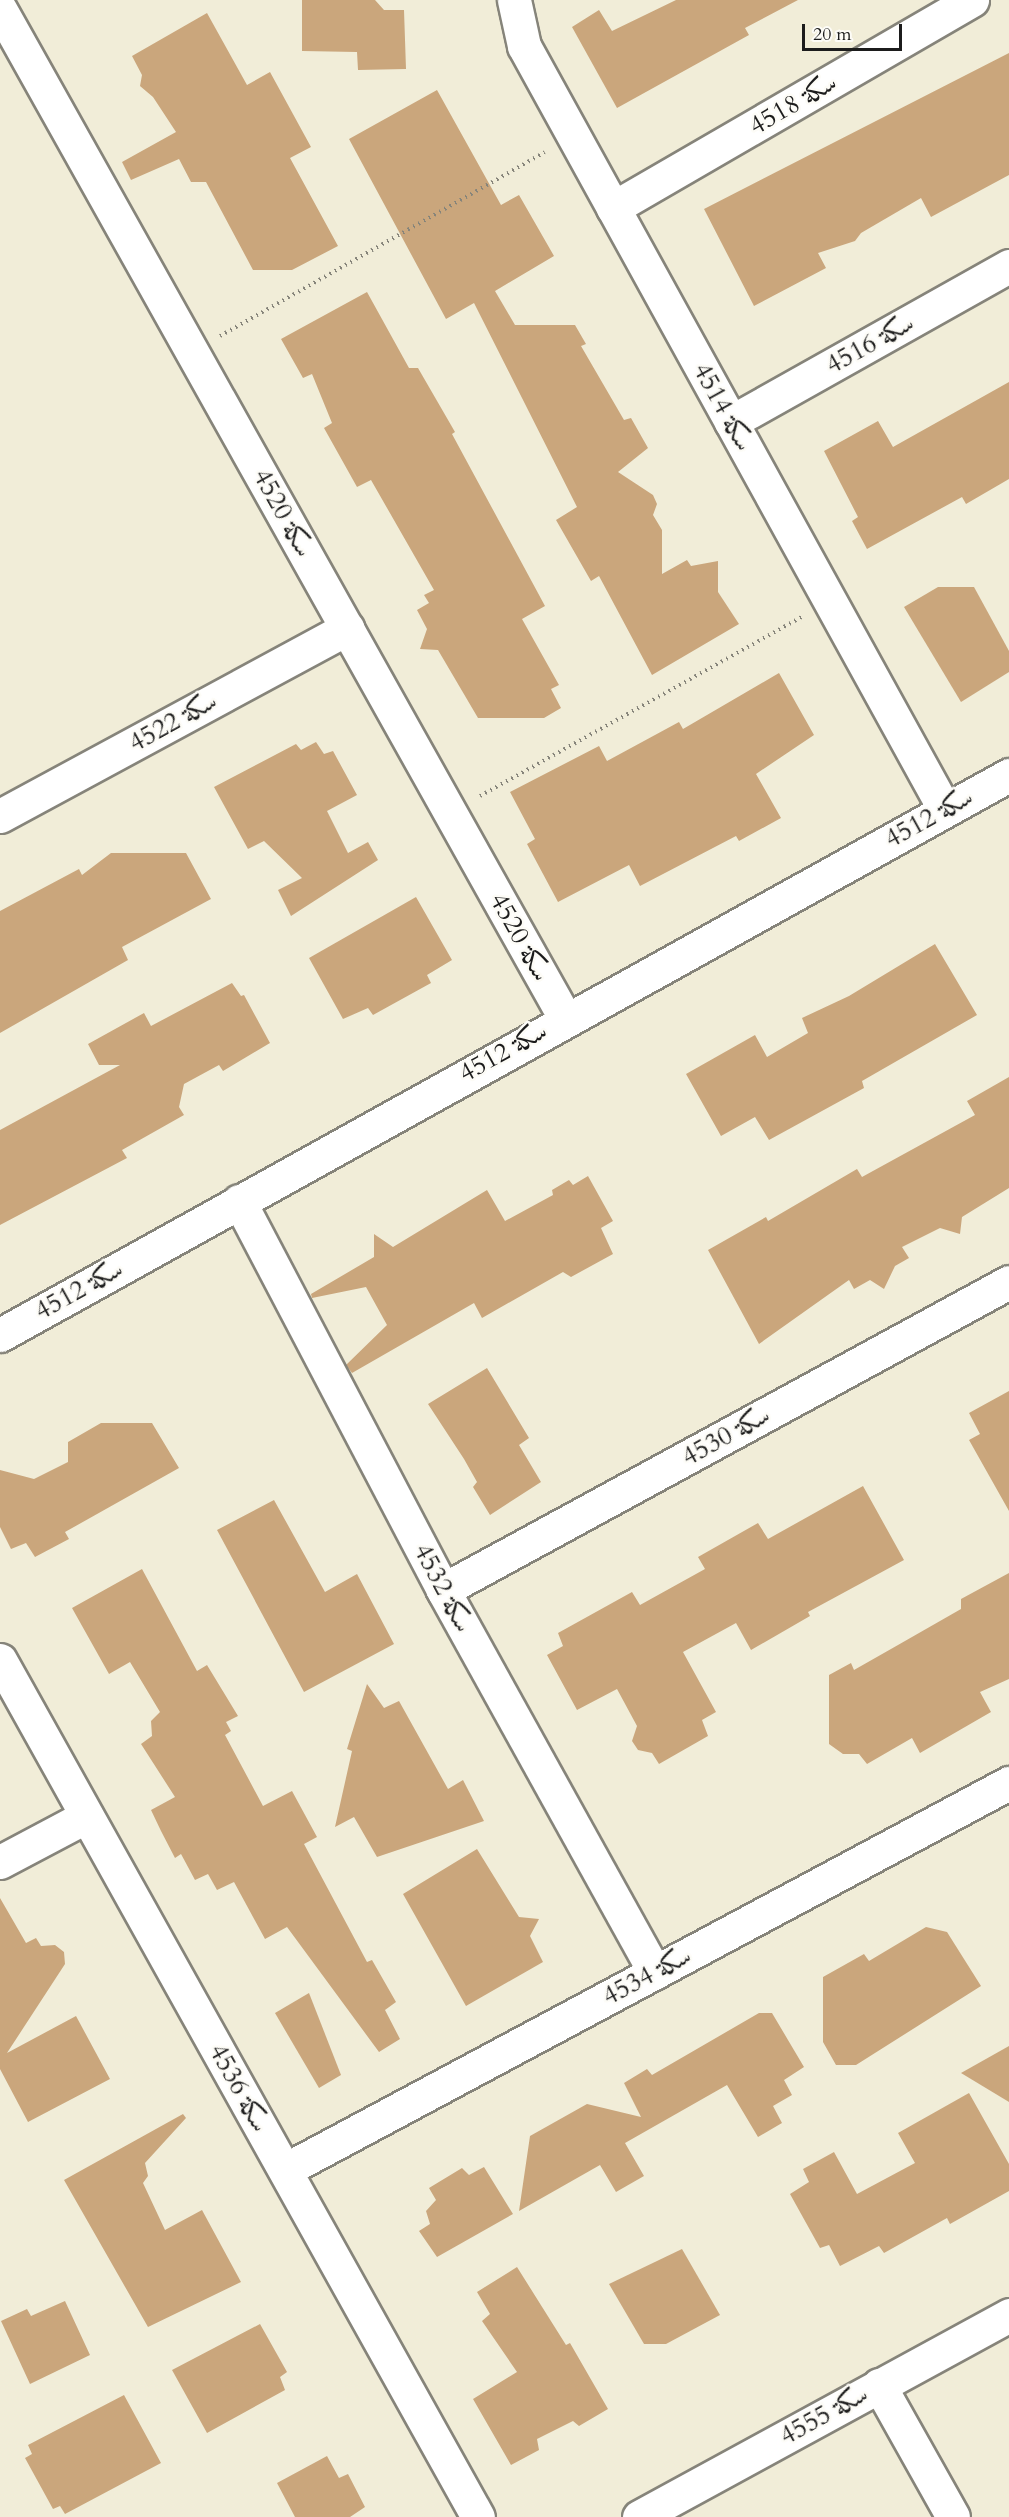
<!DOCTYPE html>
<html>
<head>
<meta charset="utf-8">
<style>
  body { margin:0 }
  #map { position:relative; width:1009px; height:2517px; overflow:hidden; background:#f1edd8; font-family:Cardo,Amiri,serif }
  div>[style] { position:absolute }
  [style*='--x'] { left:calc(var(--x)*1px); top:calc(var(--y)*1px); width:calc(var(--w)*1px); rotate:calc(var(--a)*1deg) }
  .building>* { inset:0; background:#caa67c }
  .path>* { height:4px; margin-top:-2px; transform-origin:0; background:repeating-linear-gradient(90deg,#86847a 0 1.5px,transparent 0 6px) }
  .roads { filter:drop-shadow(2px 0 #86847a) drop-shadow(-2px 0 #86847a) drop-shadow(0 2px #86847a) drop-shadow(0 -2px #86847a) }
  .minor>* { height:33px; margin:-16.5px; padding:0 16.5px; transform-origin:16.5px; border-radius:16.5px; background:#fff }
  span { translate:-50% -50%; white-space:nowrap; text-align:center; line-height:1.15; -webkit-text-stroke:5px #fdfcf7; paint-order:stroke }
  .street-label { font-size:26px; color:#1c1c1c }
  .scale { position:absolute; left:802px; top:24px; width:100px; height:27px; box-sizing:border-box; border:3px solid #1c1c1c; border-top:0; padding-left:8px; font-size:18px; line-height:21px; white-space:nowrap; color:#1c1c1c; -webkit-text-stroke:4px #fdfcf7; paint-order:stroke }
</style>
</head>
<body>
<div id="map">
  <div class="building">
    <div style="clip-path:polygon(302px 0,375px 0,384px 10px,404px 10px,406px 69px,358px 70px,357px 52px,302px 51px)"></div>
    <div style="clip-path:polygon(676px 0,798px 0,745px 28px,749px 35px,617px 108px,572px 27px,599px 10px,612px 31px)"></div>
    <div style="clip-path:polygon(207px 13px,247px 85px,270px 72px,311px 147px,290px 158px,338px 246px,292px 270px,253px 270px,206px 182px,191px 182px,179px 159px,131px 180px,122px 162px,176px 132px,153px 97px,140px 86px,142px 75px,132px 56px)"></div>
    <div style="clip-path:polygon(1009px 53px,1009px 175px,931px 217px,921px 198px,861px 233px,855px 241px,818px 253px,826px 268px,754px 306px,704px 209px)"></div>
    <div style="clip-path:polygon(437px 90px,501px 205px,519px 195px,554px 256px,495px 291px,515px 325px,575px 325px,586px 344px,581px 346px,624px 420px,631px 418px,648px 448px,618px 472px,653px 495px,657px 504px,653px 515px,662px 530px,662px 574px,687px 560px,691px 566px,718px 561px,718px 592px,739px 624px,652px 675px,599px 576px,591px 581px,556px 520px,577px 507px,474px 303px,446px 319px,349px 139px)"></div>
    <div style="clip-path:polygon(367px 292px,409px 368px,418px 368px,455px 432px,452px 434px,545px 606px,522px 619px,559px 685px,551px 689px,561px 708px,544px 718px,478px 718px,438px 650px,420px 649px,427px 629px,417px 610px,429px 603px,424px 595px,434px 590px,371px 480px,357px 487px,324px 428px,332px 423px,312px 374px,303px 378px,281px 339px)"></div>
    <div style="clip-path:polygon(1009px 382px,1009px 479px,966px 504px,962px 497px,867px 549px,852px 521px,858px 517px,824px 451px,878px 421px,893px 447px)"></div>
    <div style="clip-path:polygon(938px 587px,974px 587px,1009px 651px,1009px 672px,961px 702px,904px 607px)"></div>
    <div style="clip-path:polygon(779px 673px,814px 735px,756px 774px,781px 818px,739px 841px,736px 836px,640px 886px,629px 865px,558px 902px,527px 844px,535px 839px,510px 792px,599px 746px,607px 761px,679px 722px,683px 729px)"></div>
    <div style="clip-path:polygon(316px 742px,324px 754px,333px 751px,357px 795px,327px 811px,348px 853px,368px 842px,378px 860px,291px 916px,278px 890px,302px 878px,264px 841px,248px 849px,214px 787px,296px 744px,301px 750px)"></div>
    <div style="clip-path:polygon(111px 853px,186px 853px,211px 899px,122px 947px,128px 960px,0 1033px,0 911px,79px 869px,82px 875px)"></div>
    <div style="clip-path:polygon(416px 897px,452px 960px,427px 975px,431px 983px,373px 1015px,368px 1008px,343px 1019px,309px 958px)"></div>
    <div style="clip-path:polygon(935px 944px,977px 1015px,862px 1081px,864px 1088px,769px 1140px,755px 1117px,721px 1136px,686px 1074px,755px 1035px,767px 1057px,808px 1033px,802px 1018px,849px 996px)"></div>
    <div style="clip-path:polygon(232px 983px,241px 996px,244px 995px,270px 1043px,223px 1071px,219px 1065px,184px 1084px,179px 1107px,184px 1115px,122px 1150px,127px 1158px,0 1225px,0 1130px,120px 1065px,99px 1065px,88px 1044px,144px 1013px,151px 1026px)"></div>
    <div style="clip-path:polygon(1009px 1077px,1009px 1188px,962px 1217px,960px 1234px,940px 1228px,902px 1247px,909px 1258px,895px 1266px,884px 1289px,870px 1280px,854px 1289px,849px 1280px,759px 1344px,708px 1250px,766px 1217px,768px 1221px,857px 1169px,862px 1177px,975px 1115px,967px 1101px)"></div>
    <div style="clip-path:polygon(588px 1176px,613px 1221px,601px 1228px,613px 1254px,571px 1277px,563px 1272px,482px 1318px,474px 1303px,352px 1373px,346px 1365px,387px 1325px,366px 1287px,312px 1298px,311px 1294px,374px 1257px,374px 1234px,393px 1247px,487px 1190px,505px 1221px,553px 1195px,552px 1190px,569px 1180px,573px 1185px)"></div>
    <div style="clip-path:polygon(487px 1368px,529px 1438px,519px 1445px,541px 1482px,490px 1515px,473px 1487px,477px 1482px,464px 1459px,428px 1404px)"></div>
    <div style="clip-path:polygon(1009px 1391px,1009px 1511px,969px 1440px,980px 1434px,969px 1413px)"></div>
    <div style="clip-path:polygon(101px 1423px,152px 1423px,179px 1468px,65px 1532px,69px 1539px,35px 1557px,26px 1543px,11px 1549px,0 1527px,0 1470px,34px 1479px,68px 1462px,68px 1442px)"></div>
    <div style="clip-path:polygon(863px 1486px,904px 1560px,808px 1612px,810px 1616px,751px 1650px,736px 1623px,683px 1652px,716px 1712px,702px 1720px,708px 1736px,659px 1764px,652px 1753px,638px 1750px,632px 1741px,637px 1726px,617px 1689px,577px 1710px,547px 1655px,563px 1646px,558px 1633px,632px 1592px,640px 1605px,705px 1569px,698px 1557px,758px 1523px,768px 1539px)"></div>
    <div style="clip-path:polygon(274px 1500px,325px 1592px,357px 1574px,394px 1644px,304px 1692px,217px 1530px)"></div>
    <div style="clip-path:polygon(142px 1569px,197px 1671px,207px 1665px,238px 1716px,226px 1722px,231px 1731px,225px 1735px,263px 1806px,292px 1791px,317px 1837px,304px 1844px,367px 1962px,372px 1960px,396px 2002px,385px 2010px,400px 2039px,379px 2052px,287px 1927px,265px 1939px,234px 1882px,217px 1890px,208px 1874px,195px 1880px,181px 1854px,175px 1858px,161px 1831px,151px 1810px,175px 1797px,141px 1744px,152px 1736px,151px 1721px,160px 1712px,130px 1662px,109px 1674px,72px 1608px)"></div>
    <div style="clip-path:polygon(1009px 1573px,1009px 1679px,980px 1692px,991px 1712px,920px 1753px,912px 1738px,867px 1764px,859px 1754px,843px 1754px,829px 1744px,829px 1675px,851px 1663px,854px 1670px,898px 1645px,961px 1609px,961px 1599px)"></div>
    <div style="clip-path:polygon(367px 1684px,384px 1708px,399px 1701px,448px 1789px,463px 1780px,484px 1821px,377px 1857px,354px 1817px,335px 1827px,352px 1751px,347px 1749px)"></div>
    <div style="clip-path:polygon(477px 1849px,519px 1917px,539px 1919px,530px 1936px,543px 1962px,466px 2006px,403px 1894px)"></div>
    <div style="clip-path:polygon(0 1898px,26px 1943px,36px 1938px,41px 1946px,55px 1945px,64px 1952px,65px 1964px,7px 2053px,76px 2016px,110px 2079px,28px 2122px,0 2069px)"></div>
    <div style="clip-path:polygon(926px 1927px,947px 1932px,981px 1986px,856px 2065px,836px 2065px,823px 2042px,823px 1977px,864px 1954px,869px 1961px)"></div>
    <div style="clip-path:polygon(309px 1993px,341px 2075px,319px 2088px,275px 2013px)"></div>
    <div style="clip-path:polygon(759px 2013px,772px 2013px,804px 2067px,784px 2080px,792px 2095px,773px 2106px,782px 2123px,758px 2137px,727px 2085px,625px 2143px,644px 2176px,616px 2192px,600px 2165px,519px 2211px,530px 2136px,587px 2104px,641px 2117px,624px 2083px,647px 2069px,652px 2075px)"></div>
    <div style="clip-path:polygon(1009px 2046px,1009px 2102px,961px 2073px)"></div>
    <div style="clip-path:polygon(969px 2093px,1009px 2164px,1009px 2191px,950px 2224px,947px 2218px,884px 2253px,879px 2246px,840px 2266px,829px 2245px,820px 2248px,790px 2194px,809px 2182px,803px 2169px,834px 2152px,857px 2194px,915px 2163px,898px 2133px)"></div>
    <div style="clip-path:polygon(183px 2114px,186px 2118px,145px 2163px,148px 2176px,143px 2183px,165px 2230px,202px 2210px,241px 2282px,148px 2327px,64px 2180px)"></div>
    <div style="clip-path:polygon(484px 2167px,513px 2214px,437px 2257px,419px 2231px,430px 2224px,426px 2211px,436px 2200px,429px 2188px,462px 2168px,469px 2175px)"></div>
    <div style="clip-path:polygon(682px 2249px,720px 2315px,666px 2344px,644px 2344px,609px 2284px)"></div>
    <div style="clip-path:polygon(517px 2267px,566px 2345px,570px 2343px,608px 2409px,579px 2426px,573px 2421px,537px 2439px,539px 2450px,511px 2465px,473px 2399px,517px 2372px,482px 2321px,490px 2314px,477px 2292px)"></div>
    <div style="clip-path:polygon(65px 2301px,90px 2355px,30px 2384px,1px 2321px,27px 2309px,31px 2316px)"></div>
    <div style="clip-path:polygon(260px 2324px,287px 2372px,280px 2377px,285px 2390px,207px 2433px,172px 2370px)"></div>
    <div style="clip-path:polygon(124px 2395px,161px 2463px,65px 2514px,60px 2506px,53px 2509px,25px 2458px,32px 2454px,28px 2445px)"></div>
    <div style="clip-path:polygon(327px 2456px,339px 2478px,348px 2474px,365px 2507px,350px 2517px,295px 2517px,277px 2483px)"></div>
  </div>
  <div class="path">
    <div style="--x:220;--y:336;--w:373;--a:-29.5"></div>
    <div style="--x:480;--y:796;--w:368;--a:-29.1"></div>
  </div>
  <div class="roads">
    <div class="minor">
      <div style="--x:514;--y:0;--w:47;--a:77.7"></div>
      <div style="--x:524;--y:46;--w:872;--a:61.14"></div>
      <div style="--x:0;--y:9;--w:1156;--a:60.75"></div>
      <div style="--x:613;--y:208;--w:415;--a:-30.1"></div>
      <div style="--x:731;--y:422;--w:319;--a:-29.3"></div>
      <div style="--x:0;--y:816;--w:395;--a:-28.4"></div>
      <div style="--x:239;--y:1201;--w:439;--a:62.3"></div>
      <div style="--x:443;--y:1590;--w:437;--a:61"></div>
      <div style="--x:0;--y:1335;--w:1154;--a:-29.03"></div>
      <div style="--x:443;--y:1590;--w:644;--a:-28.55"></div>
      <div style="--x:0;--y:1660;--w:981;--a:60.85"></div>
      <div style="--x:0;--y:1862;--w:98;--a:-27.9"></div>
      <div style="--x:285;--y:2170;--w:821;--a:-28.13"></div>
      <div style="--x:879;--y:2385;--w:151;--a:60.7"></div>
      <div style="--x:639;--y:2517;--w:422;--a:-28.6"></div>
    </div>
  </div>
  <div class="street-label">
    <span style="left:793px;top:104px;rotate:-30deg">سكة 4518</span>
    <span style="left:870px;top:344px;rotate:-29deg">سكة 4516</span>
    <span style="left:723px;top:407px;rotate:61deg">سكة 4514</span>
    <span style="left:283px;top:513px;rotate:61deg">سكة 4520</span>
    <span style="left:173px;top:722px;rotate:-29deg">سكة 4522</span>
    <span style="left:929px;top:818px;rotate:-29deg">سكة 4512</span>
    <span style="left:520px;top:937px;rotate:61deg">سكة 4520</span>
    <span style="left:503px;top:1052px;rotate:-29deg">سكة 4512</span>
    <span style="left:79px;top:1290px;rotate:-29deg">سكة 4512</span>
    <span style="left:726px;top:1436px;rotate:-29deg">سكة 4530</span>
    <span style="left:443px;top:1588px;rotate:62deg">سكة 4532</span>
    <span style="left:647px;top:1976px;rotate:-28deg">سكة 4534</span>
    <span style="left:239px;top:2088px;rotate:61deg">سكة 4536</span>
    <span style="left:824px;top:2415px;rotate:-29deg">سكة 4555</span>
  </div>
  <div class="scale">20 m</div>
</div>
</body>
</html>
